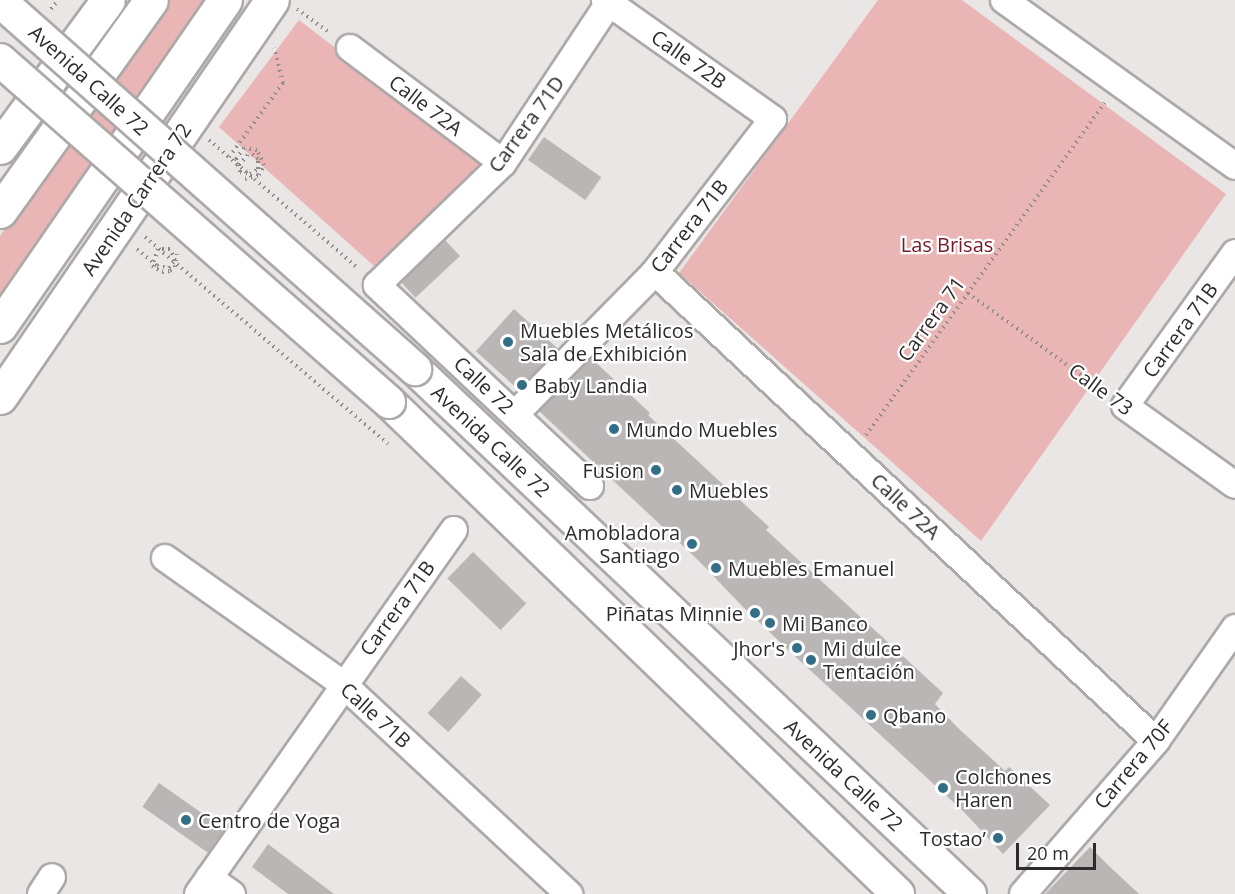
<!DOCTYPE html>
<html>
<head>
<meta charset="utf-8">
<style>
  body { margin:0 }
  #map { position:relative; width:1235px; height:894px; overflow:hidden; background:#ebe6e6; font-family:"Open Sans",sans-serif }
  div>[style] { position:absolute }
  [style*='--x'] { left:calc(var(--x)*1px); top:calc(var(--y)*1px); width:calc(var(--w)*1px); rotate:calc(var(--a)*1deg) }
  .green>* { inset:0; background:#e9b5b5 }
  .building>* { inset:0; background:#bab6b6; transform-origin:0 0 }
  .path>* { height:4px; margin-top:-2px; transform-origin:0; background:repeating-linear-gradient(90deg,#8e8a8a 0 1.5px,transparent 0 6px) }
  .roads { filter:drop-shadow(2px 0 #ada9a9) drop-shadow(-2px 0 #ada9a9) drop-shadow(0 2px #ada9a9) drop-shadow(0 -2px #ada9a9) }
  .minor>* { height:26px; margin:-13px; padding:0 13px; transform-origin:13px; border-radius:13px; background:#fff }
  .major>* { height:32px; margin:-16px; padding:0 16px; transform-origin:16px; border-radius:16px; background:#fff }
  .highway>* { height:33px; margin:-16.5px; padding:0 16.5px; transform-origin:16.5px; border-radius:16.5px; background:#fff }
  .path-bridge>* { height:4px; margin-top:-2px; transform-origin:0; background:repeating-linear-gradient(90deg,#8e8a8a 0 1.5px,transparent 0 6px) }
  .bridges { filter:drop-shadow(2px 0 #ada9a9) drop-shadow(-2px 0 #ada9a9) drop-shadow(0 2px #ada9a9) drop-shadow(0 -2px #ada9a9) }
  .major-bridge>* { height:32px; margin:-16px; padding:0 16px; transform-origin:16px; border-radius:16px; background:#fff }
  .dots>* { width:16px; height:16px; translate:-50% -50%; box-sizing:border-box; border:3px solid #fff; border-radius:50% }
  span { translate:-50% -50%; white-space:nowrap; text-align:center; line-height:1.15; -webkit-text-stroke:4.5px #fff; paint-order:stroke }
  .street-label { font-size:20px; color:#2d2b2b }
  .park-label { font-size:20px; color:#751725 }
  .poi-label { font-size:20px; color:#2d2b2b }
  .left { translate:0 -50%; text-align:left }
  .right { translate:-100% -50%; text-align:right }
  .scale { position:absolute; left:1016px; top:843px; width:80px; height:27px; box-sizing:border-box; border:3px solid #2d2b2b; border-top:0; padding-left:8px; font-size:18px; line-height:21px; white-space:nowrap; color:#2d2b2b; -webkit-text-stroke:4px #fff; paint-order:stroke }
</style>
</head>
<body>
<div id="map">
  <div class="green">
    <div style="clip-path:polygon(169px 0,204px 0,0 294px,0 236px)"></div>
    <div style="clip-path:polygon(878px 0,962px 0,1226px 194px,981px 541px,679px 273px)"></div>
    <div style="clip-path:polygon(299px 20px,484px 162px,374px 266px,219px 127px)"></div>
  </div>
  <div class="building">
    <div style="left:544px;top:137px;width:70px;height:28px;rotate:35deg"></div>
    <div style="left:445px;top:240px;width:22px;height:61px;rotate:47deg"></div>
    <div style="left:514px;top:309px;width:59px;height:57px;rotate:42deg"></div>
    <div style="clip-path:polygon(591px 358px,650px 413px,648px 415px,769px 527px,766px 530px,943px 693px,935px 704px,958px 728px,1005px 771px,1009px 767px,1050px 805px,1003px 854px,964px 812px,798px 659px,743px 607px,699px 561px,539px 411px)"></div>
    <div style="left:473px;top:552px;width:74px;height:37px;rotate:44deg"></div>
    <div style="left:461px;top:676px;width:28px;height:50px;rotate:42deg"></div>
    <div style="left:159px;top:783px;width:81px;height:29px;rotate:35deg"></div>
    <div style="clip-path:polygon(268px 844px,334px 894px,288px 894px,252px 867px)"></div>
    <div style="clip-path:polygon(1090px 847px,1108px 865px,1139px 894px,1045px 894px)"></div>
  </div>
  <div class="path">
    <div style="--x:51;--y:9;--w:11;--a:-52"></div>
    <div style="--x:297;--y:9;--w:41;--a:36"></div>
    <div style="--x:209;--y:140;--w:196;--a:40.7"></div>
    <div style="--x:229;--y:157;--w:92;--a:-53.9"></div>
    <div style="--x:283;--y:83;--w:36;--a:-104"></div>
    <div style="--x:239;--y:165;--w:17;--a:-50"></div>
    <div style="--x:145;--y:237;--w:319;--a:40.4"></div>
    <div style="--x:137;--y:249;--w:26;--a:40"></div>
    <div style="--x:968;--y:293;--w:169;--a:35.9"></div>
    <div style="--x:866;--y:435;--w:409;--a:-54.3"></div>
  </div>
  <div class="roads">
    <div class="minor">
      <div style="--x:1004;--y:0;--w:284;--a:35.7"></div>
      <div style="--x:350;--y:48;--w:191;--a:36.9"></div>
      <div style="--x:1235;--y:253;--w:188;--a:125.7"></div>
      <div style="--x:1125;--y:406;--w:135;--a:35.7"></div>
      <div style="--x:655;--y:272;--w:686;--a:43.11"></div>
      <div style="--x:524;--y:405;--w:187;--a:-45.4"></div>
      <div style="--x:655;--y:272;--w:193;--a:-52.4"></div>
      <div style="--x:773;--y:119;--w:206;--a:-144.7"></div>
      <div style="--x:590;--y:486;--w:293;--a:-136.7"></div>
      <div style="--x:377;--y:285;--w:175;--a:-44.1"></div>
      <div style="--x:503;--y:163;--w:192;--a:-56.5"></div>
      <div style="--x:165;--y:558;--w:218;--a:35.3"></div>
      <div style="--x:343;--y:684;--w:309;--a:42.9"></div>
      <div style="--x:209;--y:878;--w:28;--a:35"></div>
      <div style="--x:41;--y:894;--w:20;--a:-57"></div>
      <div style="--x:198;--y:894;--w:445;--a:-54.9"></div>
      <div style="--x:1023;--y:894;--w:203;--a:-49"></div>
      <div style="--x:1156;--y:741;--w:138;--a:-55"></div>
    </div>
    <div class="major">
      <div style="--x:415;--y:369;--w:764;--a:43.41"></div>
      <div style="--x:389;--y:402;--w:708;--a:44.03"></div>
    </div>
    <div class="highway">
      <div style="--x:0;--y:147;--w:182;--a:-53.7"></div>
      <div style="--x:0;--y:211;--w:259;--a:-54.4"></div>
      <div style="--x:0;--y:326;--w:396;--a:-55.4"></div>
      <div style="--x:0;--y:397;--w:481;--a:-55.6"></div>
    </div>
  </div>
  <div class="path-bridge">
    <div style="--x:245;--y:179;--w:15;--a:-16"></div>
    <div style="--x:259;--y:175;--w:11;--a:-63"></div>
    <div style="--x:264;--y:165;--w:17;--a:-115"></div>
    <div style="--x:257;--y:150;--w:13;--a:-171"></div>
    <div style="--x:244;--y:148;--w:14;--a:126"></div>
    <div style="--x:236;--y:159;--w:14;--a:73"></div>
    <div style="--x:240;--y:172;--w:10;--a:11"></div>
    <div style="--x:250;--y:174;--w:9;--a:-32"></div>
    <div style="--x:258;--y:169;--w:10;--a:-90"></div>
    <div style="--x:258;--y:159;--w:11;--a:-139"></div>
    <div style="--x:157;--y:266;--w:12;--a:9"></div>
    <div style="--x:169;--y:268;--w:10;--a:-53"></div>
    <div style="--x:175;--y:260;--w:12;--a:-114"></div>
    <div style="--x:170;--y:249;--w:12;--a:180"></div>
    <div style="--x:158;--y:249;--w:18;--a:109"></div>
    <div style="--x:152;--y:266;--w:12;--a:31"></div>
    <div style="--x:162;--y:272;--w:8;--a:-7"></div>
    <div style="--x:170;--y:271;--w:6;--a:-39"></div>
    <div style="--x:175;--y:267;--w:13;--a:-81"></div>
  </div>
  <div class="bridges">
    <div class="major-bridge">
      <div style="--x:0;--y:1;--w:555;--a:41.56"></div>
      <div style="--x:0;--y:60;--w:518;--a:41.32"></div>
    </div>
  </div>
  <div class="dots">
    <div style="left:508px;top:342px;background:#346e86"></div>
    <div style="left:522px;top:385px;background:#346e86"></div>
    <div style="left:614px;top:429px;background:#346e86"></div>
    <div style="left:656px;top:470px;background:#346e86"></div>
    <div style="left:677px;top:490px;background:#346e86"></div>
    <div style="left:692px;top:544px;background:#346e86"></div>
    <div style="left:716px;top:568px;background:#346e86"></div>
    <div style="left:755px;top:613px;background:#346e86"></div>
    <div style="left:770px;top:623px;background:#346e86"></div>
    <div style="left:797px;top:648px;background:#346e86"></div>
    <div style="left:811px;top:660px;background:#346e86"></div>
    <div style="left:871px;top:715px;background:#346e86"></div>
    <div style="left:943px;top:788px;background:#346e86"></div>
    <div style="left:186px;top:820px;background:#346e86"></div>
    <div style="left:998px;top:838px;background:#346e86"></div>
  </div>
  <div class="street-label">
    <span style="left:689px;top:59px;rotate:35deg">Calle 72B</span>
    <span style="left:89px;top:80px;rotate:42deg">Avenida Calle 72</span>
    <span style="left:426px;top:105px;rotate:37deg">Calle 72A</span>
    <span style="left:526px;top:124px;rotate:-54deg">Carrera 71D</span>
    <span style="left:136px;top:199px;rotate:-56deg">Avenida Carrera 72</span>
    <span style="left:689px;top:226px;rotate:-52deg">Carrera 71B</span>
    <span style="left:931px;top:319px;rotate:-54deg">Carrera 71</span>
    <span style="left:1180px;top:330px;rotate:-54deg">Carrera 71B</span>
    <span style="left:484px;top:385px;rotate:43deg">Calle 72</span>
    <span style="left:1101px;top:389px;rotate:36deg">Calle 73</span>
    <span style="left:491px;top:441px;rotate:43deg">Avenida Calle 72</span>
    <span style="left:906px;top:506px;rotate:43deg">Calle 72A</span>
    <span style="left:397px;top:608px;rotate:-54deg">Carrera 71B</span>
    <span style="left:376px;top:715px;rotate:42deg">Calle 71B</span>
    <span style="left:1133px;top:764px;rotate:-50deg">Carrera 70F</span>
    <span style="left:844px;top:775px;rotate:43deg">Avenida Calle 72</span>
  </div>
  <div class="park-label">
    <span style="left:947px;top:244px">Las Brisas</span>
  </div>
  <div class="poi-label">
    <span class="left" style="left:520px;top:342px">Muebles Metálicos<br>Sala de Exhibición</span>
    <span class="left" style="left:534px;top:385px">Baby Landia</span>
    <span class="left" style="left:626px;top:429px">Mundo Muebles</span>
    <span class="right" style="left:644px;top:470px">Fusion</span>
    <span class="left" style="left:689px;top:490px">Muebles</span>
    <span class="right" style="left:680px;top:544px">Amobladora<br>Santiago</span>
    <span class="left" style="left:728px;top:568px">Muebles Emanuel</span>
    <span class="right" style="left:743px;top:613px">Piñatas Minnie</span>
    <span class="left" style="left:782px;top:623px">Mi Banco</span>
    <span class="right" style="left:785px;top:648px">Jhor's</span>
    <span class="left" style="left:823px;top:660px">Mi dulce<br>Tentación</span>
    <span class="left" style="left:883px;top:715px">Qbano</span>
    <span class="left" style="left:955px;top:788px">Colchones<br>Haren</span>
    <span class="left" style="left:198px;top:820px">Centro de Yoga</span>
    <span class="right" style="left:986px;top:838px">Tostao’</span>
  </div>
  <div class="scale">20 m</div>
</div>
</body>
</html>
